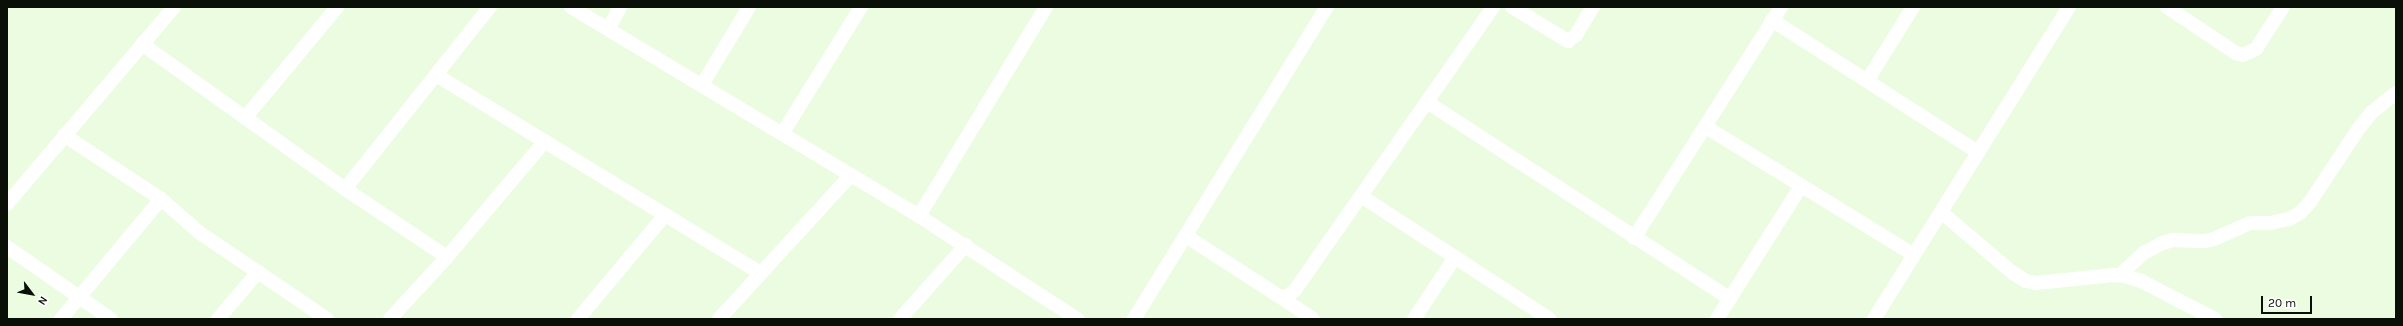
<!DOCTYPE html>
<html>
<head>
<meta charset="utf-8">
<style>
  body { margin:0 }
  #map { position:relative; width:2403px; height:326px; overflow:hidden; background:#ecfce1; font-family:Karla,sans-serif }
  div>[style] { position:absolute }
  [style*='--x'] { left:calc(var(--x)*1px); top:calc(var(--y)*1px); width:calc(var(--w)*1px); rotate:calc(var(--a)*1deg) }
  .minor>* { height:14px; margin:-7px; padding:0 7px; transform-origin:7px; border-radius:7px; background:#fff }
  span { translate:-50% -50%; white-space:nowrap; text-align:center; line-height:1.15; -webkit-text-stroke:3px #fff; paint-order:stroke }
  .frame { position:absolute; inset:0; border:8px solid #0a0f07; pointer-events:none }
  .north { position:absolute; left:12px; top:274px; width:40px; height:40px; -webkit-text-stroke:3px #fff; paint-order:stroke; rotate:122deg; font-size:11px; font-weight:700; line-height:16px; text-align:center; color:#0a0f07 }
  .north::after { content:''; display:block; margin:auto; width:14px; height:18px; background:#0a0f07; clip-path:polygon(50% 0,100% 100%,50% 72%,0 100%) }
  .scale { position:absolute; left:2261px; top:296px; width:51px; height:18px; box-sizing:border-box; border:2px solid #0a0f07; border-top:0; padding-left:5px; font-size:12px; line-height:14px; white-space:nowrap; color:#0a0f07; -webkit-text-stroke:3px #fff; paint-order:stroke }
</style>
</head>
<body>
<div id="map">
  <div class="minor">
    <div style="--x:571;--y:7;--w:406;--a:31"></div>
    <div style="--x:1046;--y:7;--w:245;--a:121.3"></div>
    <div style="--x:919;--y:216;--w:189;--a:33.1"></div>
    <div style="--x:1512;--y:7;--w:66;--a:31.3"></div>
    <div style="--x:1568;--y:41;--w:10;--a:-37"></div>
    <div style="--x:1576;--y:35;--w:33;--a:-59"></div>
    <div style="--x:2167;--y:7;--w:83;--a:33.7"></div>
    <div style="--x:2236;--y:53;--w:7;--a:16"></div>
    <div style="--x:2243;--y:55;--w:14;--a:-25"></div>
    <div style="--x:2256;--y:49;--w:50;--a:-57.3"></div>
    <div style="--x:1772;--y:20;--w:245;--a:32.7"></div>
    <div style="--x:608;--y:29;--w:25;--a:-61"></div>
    <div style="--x:142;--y:44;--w:249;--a:35.5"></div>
    <div style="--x:436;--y:75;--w:381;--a:31.4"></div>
    <div style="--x:1867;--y:81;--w:87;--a:-58.1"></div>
    <div style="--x:702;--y:85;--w:91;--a:-58.9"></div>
    <div style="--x:1427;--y:102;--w:361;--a:33"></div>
    <div style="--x:245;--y:118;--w:144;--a:-50.3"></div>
    <div style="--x:1706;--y:127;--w:244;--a:31.6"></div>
    <div style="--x:782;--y:134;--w:150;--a:-58.1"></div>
    <div style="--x:1361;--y:196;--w:225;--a:33.1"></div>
    <div style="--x:161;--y:199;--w:52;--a:41.1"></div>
    <div style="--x:200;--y:233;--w:153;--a:34.1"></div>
    <div style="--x:7;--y:204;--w:258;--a:-49.7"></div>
    <div style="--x:1941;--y:212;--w:94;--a:40.3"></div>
    <div style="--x:2013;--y:273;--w:15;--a:32"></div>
    <div style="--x:2026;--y:281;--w:10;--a:11"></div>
    <div style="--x:2036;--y:283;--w:78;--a:-5.9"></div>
    <div style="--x:2114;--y:275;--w:11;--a:5"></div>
    <div style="--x:2125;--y:276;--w:17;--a:17"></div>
    <div style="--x:2141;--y:281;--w:83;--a:27.2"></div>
    <div style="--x:1186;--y:236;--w:114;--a:32.9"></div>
    <div style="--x:1282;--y:298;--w:8;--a:-23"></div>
    <div style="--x:1289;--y:295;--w:8;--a:-40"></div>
    <div style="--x:1295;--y:290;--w:345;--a:-55"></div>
    <div style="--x:1634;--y:238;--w:274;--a:-57.5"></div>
    <div style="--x:7;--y:247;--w:126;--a:34.7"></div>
    <div style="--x:447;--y:257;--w:123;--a:-146.3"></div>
    <div style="--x:345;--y:189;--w:233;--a:-51.5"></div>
    <div style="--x:2120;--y:275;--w:33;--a:-43"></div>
    <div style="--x:2144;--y:253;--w:18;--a:-29"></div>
    <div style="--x:2160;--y:244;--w:13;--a:-18"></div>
    <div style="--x:2172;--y:240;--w:33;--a:2"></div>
    <div style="--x:2205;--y:241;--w:9;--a:-13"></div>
    <div style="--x:2214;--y:239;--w:39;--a:-24"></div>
    <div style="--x:2250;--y:223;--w:20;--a:0"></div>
    <div style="--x:2270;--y:223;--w:19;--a:-12"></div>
    <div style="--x:2289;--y:219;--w:13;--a:-29"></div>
    <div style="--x:2300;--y:213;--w:15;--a:-48"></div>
    <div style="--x:2310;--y:202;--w:89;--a:-56.5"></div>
    <div style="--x:2359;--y:128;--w:19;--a:-51"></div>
    <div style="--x:2371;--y:113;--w:32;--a:-39"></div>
    <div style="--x:1282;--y:298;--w:37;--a:34"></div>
    <div style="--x:61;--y:319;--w:156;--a:-50.2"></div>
    <div style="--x:161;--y:199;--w:116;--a:-146.6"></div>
    <div style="--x:218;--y:319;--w:62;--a:-49.6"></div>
    <div style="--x:390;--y:319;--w:84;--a:-47.4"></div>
    <div style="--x:447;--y:257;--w:152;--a:-49.8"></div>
    <div style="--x:578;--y:319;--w:136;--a:-50.1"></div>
    <div style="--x:719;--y:319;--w:195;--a:-47.5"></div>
    <div style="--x:900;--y:319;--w:99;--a:-48.3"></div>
    <div style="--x:1134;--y:319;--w:367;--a:-58.3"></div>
    <div style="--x:1414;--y:319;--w:74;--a:-56.5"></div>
    <div style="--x:1717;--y:319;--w:157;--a:-57.7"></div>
    <div style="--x:1874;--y:319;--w:368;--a:-58"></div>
  </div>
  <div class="frame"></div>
  <div class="north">N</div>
  <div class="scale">20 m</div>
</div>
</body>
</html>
